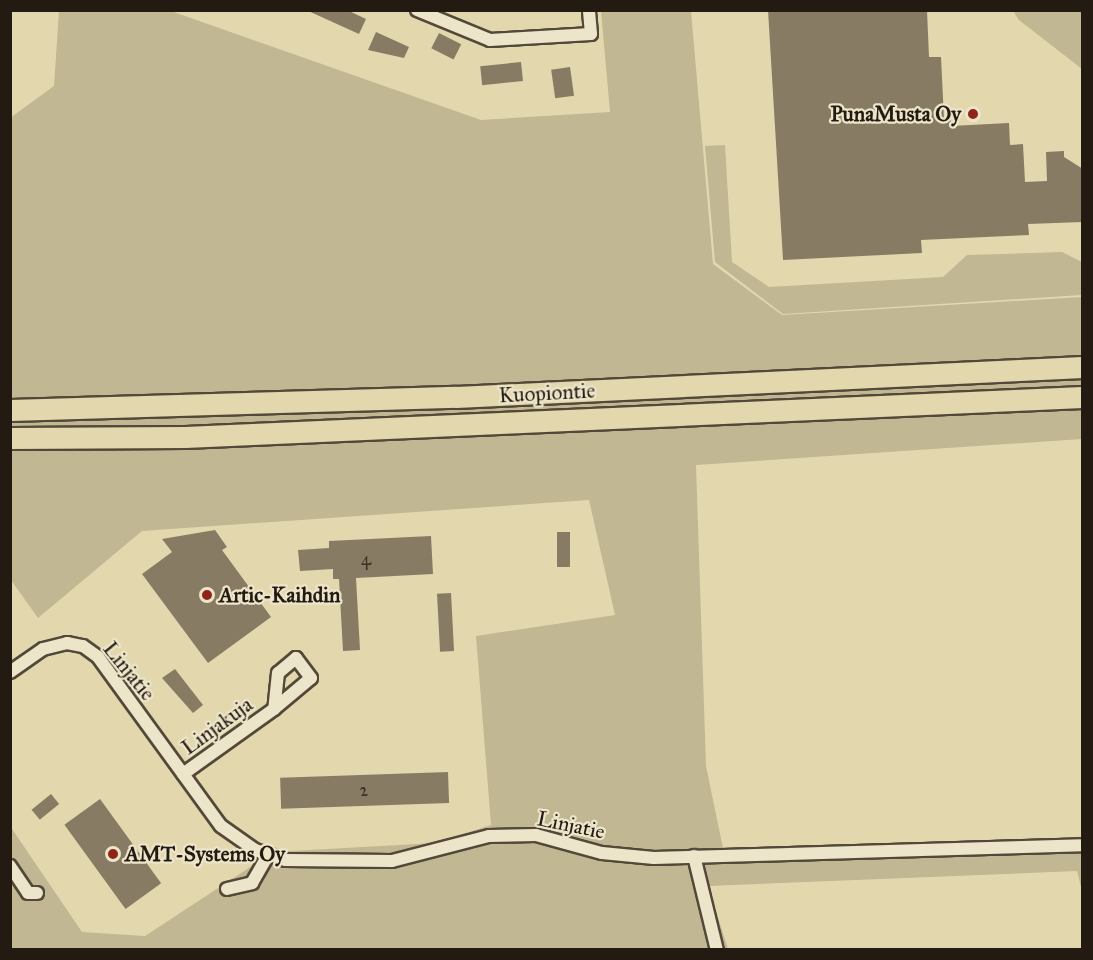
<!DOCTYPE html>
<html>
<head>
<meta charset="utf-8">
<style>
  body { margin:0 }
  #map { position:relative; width:1093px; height:960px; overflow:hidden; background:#e3d7ae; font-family:"IM FELL Great Primer",serif }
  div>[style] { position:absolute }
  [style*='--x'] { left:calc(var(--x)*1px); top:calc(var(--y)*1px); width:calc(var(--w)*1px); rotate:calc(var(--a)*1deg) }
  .green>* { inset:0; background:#c2b793 }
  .building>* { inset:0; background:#877c63; transform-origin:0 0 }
  .roads { filter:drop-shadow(2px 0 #534938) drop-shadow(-2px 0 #534938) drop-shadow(0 2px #534938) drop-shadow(0 -2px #534938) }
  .street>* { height:12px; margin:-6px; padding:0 6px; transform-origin:6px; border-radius:6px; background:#ede5ca }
  .highway>* { height:21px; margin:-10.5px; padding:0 10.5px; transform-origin:10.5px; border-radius:10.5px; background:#e3d7ae }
  .dots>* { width:16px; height:16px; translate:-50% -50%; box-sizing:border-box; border:3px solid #ede5ca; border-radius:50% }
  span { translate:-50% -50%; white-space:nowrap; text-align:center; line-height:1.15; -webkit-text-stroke:4.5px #ede5ca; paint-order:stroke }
  .number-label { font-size:18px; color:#3c3226 }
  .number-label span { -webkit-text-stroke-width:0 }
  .poi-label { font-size:21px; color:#231a11; font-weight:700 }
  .right { translate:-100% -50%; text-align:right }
  .left { translate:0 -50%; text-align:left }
  .street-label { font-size:21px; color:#231a11 }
  .frame { position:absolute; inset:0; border:12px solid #231a11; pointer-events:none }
</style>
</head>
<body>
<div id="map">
  <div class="green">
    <div style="clip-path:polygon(59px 11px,171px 11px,481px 120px,610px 112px,601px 11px,691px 11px,713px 264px,782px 315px,1082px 297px,1082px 439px,696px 465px,706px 766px,724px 853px,1082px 843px,1082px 891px,1077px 871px,708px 886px,728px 949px,11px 949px,10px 826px,82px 932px,145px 936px,273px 852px,435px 843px,491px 825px,476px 636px,615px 615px,589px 500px,142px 531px,38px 618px,11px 580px,10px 118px,54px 86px)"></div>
    <div style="clip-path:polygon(1013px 11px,1082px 11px,1082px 69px,1019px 20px)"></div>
    <div style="clip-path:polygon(725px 145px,732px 262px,769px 287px,943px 277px,967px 255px,1062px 252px,1082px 262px,1082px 295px,783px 314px,715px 262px,705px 146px)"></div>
  </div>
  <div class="building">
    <div style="clip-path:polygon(306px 10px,347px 10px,366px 19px,359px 34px)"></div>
    <div style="clip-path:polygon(768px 10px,927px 10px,929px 57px,941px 57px,944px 119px,951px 119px,951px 126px,1009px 123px,1010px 145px,1023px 144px,1025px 182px,1047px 181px,1046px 152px,1064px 151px,1064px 157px,1083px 169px,1083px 222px,1028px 224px,1029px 235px,921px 240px,922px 253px,783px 260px)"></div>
    <div style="clip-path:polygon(376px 32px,409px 47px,404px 58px,368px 50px)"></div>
    <div style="left:439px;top:33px;width:25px;height:17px;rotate:27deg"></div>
    <div style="left:521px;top:62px;width:19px;height:41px;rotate:84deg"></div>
    <div style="left:570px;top:67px;width:29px;height:19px;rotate:82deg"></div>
    <div style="clip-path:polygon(215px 530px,227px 547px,222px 550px,271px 617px,208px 663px,142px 574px,172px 552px,162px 539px)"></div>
    <div style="left:557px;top:532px;width:13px;height:35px"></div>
    <div style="clip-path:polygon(431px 536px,433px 574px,356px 578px,360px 650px,343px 651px,339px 579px,333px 579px,333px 569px,300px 571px,298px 550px,329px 548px,329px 541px)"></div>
    <div style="left:451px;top:593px;width:58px;height:14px;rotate:87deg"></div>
    <div style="clip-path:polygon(175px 669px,203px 705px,193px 713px,162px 678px)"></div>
    <div style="left:448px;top:772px;width:31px;height:168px;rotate:88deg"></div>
    <div style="left:51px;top:794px;width:13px;height:25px;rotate:51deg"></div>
    <div style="left:100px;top:799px;width:104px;height:44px;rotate:54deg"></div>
  </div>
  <div class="roads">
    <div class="street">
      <div style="--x:417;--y:10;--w:79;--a:22.3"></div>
      <div style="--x:490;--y:40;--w:101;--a:-3.4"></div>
      <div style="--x:591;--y:34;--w:24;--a:-95"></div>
      <div style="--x:10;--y:672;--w:40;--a:-34.9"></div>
      <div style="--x:43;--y:649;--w:25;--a:-14"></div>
      <div style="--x:67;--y:643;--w:16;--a:11"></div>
      <div style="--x:83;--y:646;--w:19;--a:36"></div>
      <div style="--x:98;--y:657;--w:209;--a:54"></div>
      <div style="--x:221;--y:826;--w:42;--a:35.2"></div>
      <div style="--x:255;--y:850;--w:32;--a:18"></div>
      <div style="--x:285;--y:860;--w:107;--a:0.5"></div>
      <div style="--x:392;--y:861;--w:100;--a:-14.5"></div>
      <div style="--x:489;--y:836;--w:47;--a:-1.2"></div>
      <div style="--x:536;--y:835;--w:68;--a:15.3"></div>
      <div style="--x:602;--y:853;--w:52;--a:5.5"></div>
      <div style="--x:654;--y:858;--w:428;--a:-1.7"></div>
      <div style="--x:183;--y:774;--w:112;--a:-35.5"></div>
      <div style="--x:274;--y:709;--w:48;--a:-40"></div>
      <div style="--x:311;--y:678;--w:25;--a:-127"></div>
      <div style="--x:296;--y:658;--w:23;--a:140"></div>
      <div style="--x:278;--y:673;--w:36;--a:96"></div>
      <div style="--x:694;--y:856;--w:97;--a:76.3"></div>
      <div style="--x:10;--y:866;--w:32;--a:56"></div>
      <div style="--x:28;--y:893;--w:9;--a:0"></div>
      <div style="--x:227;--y:889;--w:26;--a:-13"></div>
      <div style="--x:252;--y:883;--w:32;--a:-60"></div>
    </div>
    <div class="highway">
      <div style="--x:10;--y:410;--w:446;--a:-1.7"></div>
      <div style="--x:456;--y:397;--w:627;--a:-2.74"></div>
      <div style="--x:10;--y:438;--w:175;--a:-0.3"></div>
      <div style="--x:185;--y:437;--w:898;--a:-2.55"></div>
    </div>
  </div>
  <div class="dots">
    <div style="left:973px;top:114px;background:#8f2418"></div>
    <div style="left:207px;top:595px;background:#8f2418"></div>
    <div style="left:113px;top:854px;background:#8f2418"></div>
  </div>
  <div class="number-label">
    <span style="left:366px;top:559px">4</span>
    <span style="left:364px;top:790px">2</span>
  </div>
  <div class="poi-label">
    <span class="right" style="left:961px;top:114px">PunaMusta Oy</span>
    <span class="left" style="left:219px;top:595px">Artic-Kaihdin</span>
    <span class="left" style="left:125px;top:854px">AMT-Systems Oy</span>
  </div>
  <div class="street-label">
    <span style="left:547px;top:393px;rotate:-3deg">Kuopiontie</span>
    <span style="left:129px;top:671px;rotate:51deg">Linjatie</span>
    <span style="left:217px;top:726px;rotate:-36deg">Linjakuja</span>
    <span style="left:571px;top:825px;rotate:12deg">Linjatie</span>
  </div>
  <div class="frame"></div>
</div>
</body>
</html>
